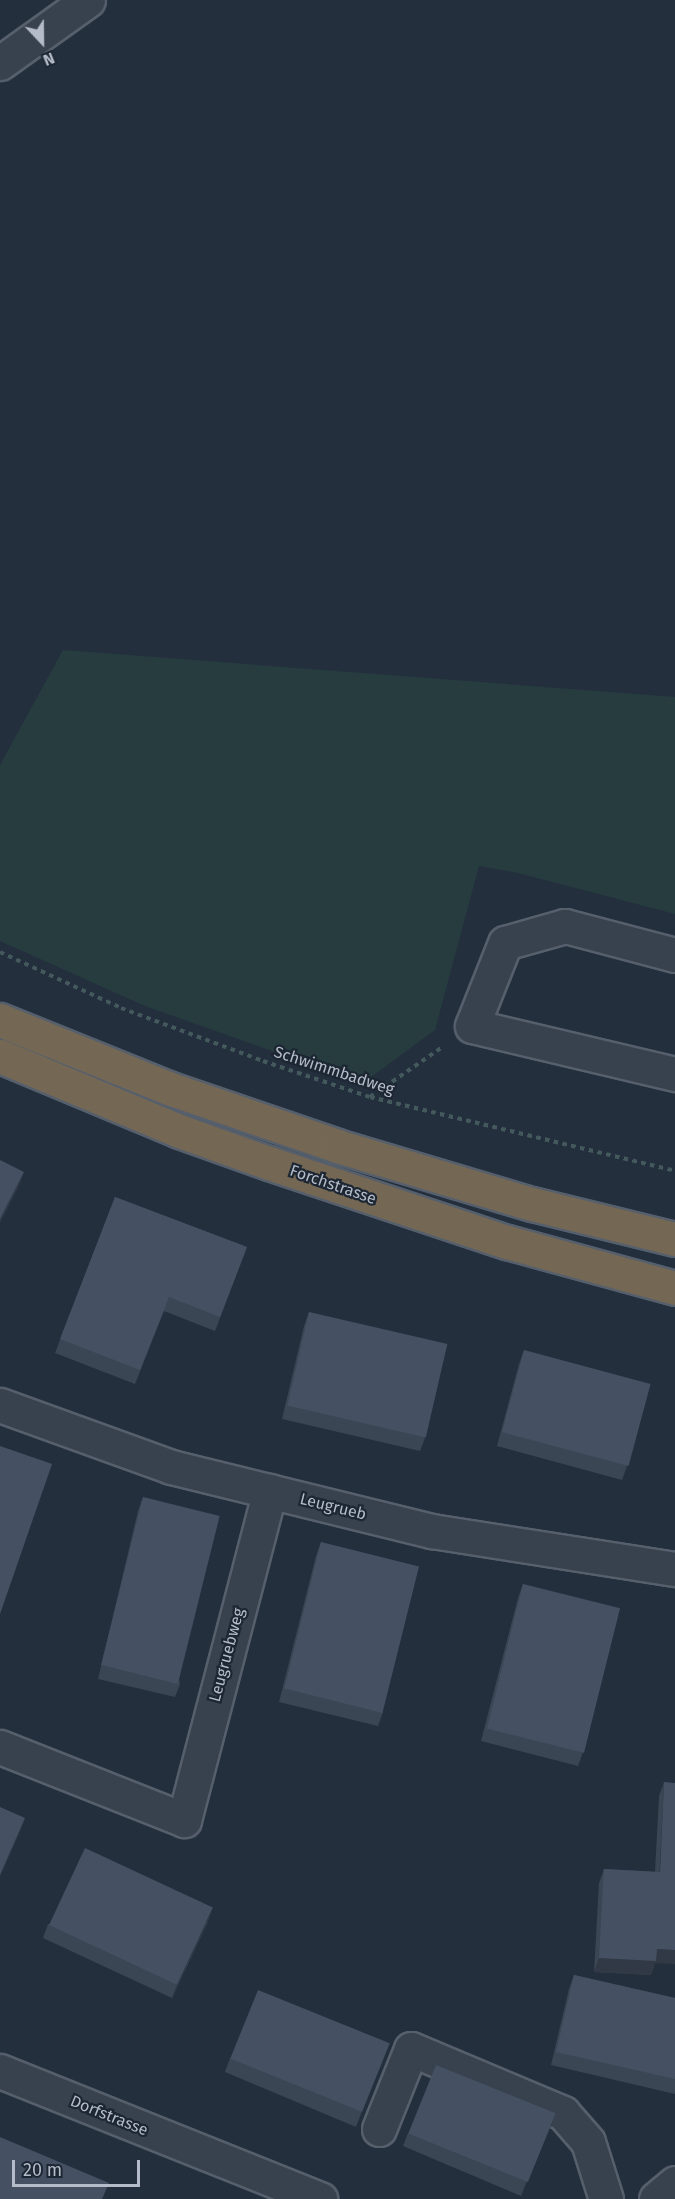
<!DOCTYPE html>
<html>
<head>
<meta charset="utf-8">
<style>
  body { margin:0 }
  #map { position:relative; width:675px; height:2199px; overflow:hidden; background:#242f3e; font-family:"Fira Sans",sans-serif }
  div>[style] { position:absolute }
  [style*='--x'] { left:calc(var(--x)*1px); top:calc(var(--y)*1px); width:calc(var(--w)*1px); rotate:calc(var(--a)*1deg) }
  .green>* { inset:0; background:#263c3f }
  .path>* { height:4px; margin-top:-2px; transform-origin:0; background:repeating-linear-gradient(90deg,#44595c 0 4.5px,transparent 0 9px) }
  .roads { filter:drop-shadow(2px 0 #565f6c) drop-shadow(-2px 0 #565f6c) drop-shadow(0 2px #565f6c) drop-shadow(0 -2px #565f6c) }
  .minor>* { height:33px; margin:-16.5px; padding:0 16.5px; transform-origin:16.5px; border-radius:16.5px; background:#38414e }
  .highway>* { height:33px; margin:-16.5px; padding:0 16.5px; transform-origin:16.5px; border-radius:16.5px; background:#746855 }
  .wall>* { inset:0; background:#3b4654 }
  .shaded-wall>* { inset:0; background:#303945 }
  .building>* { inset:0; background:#455162; transform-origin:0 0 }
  span { translate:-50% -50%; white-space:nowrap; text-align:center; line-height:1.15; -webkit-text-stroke:4.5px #1d2633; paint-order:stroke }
  .street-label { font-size:16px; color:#b4bcc9 }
  .north { position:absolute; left:12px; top:12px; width:60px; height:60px; -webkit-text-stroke:4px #1d2633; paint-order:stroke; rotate:158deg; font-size:16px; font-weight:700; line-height:24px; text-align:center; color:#b4bcc9 }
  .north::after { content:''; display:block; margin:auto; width:21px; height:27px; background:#b4bcc9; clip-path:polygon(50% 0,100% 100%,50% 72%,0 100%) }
  .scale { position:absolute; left:12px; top:2160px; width:128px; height:27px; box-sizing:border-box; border:3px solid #b4bcc9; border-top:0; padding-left:8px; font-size:18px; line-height:21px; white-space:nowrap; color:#b4bcc9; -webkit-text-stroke:4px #1d2633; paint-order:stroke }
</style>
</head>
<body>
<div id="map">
  <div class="green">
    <div style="clip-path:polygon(63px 650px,675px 697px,675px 914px,518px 873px,479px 866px,435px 1030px,363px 1083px,145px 1006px,0 941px,0 765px)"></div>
  </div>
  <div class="path">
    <div style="--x:0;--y:952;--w:133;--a:24.8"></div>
    <div style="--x:121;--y:1008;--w:152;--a:20.5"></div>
    <div style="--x:263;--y:1061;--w:113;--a:18.6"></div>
    <div style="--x:370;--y:1097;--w:314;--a:13.6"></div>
    <div style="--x:370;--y:1097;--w:86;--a:-34.6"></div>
  </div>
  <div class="roads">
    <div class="minor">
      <div style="--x:0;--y:63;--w:108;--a:-35.6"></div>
      <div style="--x:675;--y:955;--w:114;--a:-165.2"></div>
      <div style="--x:565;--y:926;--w:62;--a:164.2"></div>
      <div style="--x:505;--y:943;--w:89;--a:111.7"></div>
      <div style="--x:472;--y:1026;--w:209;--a:13.3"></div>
      <div style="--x:0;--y:1405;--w:182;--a:19.9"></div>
      <div style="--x:171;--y:1467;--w:269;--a:13.8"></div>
      <div style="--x:432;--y:1531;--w:246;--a:8.9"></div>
      <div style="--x:0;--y:1747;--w:198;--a:21.6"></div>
      <div style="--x:184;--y:1820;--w:340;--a:-75.4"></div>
      <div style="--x:0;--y:2071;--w:345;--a:21.8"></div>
      <div style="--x:379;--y:2129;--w:86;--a:-68.2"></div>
      <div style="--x:411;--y:2049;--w:165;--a:22.8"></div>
      <div style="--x:563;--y:2113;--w:38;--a:49"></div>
      <div style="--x:588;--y:2142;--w:60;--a:72.5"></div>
      <div style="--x:656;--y:2199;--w:25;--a:-40"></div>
    </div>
    <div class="highway">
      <div style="--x:0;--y:1020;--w:181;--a:22"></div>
      <div style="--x:168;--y:1088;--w:179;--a:18.9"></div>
      <div style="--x:337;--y:1146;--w:203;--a:16.6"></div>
      <div style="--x:532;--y:1204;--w:147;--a:13.8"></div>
      <div style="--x:0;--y:1056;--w:194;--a:22.7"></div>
      <div style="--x:179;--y:1131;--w:96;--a:19.6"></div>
      <div style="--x:269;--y:1163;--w:251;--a:18.4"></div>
      <div style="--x:507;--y:1242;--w:174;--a:15.3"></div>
    </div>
  </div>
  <div class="wall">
    <div style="clip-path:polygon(115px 1197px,247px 1247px,215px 1331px,164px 1311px,135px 1384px,55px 1353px)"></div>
    <div style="clip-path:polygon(309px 1312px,425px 1438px,420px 1451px,282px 1419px,304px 1326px)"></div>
    <div style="clip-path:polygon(524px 1350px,627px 1466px,622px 1480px,497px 1446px,519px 1364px)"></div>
    <div style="clip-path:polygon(143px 1497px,180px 1684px,175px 1697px,98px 1679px,138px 1511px)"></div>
    <div style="clip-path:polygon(321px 1542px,383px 1712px,378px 1726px,279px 1702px,316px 1556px)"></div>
    <div style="clip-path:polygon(523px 1584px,583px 1752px,578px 1766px,481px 1741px,518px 1598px)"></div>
    <div style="clip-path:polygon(664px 1782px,655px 1963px,651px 1975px,594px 1972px,599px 1883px,604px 1869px,655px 1872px,659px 1796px)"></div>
    <div style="clip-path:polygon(208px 1922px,172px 1998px,43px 1938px,48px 1924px)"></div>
    <div style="clip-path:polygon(574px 1975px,675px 1998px,675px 2094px,551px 2065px,569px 1989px)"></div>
    <div style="clip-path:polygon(389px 2044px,356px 2127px,225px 2072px,230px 2058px)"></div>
    <div style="clip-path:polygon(550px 2128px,521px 2196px,403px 2146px,408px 2133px)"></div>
  </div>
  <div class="shaded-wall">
    <div style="clip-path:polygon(24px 1172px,19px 1186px,0 1223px,0 1219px)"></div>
    <div style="clip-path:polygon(25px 1818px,20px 1832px,0 1877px,0 1875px)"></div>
    <div style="clip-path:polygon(213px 1908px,208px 1922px,172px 1998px,177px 1984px)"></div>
    <div style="clip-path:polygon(657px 1949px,675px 1950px,675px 1964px,655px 1963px,651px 1975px,594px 1972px,599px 1958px)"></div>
    <div style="clip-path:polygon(389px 2044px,384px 2058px,356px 2127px,361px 2113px)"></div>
    <div style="clip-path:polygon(555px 2114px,550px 2128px,521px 2196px,526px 2182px)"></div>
  </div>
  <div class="building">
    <div style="clip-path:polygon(0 1160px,24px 1172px,0 1219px)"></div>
    <div style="clip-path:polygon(115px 1197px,247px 1247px,220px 1317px,169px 1297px,140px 1370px,60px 1339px)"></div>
    <div style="left:309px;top:1312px;width:142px;height:96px;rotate:13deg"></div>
    <div style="left:524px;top:1350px;width:131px;height:85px;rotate:15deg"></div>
    <div style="clip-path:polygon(0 1446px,52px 1464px,0 1614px)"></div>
    <div style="left:143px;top:1497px;width:79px;height:173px;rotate:14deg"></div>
    <div style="left:321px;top:1542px;width:101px;height:151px;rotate:14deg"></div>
    <div style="left:523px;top:1584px;width:100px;height:149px;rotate:14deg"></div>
    <div style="clip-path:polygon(664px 1782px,675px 1783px,675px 1950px,657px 1949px,656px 1961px,599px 1958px,604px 1869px,660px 1872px)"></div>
    <div style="clip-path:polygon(0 1807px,25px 1818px,0 1875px)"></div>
    <div style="left:85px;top:1848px;width:141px;height:85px;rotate:25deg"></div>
    <div style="clip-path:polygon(574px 1975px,675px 1998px,675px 2079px,556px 2052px)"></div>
    <div style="left:258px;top:1990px;width:142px;height:74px;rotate:22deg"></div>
    <div style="left:436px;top:2065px;width:129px;height:74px;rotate:22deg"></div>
    <div style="clip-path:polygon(0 2137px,109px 2183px,102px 2199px,0 2199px)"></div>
  </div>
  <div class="street-label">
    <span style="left:334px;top:1071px;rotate:18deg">Schwimmbadweg</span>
    <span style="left:333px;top:1185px;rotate:19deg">Forchstrasse</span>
    <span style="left:333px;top:1507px;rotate:14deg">Leugrueb</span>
    <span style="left:227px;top:1655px;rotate:-75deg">Leugruebweg</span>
    <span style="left:109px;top:2116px;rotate:22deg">Dorfstrasse</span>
  </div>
  <div class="north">N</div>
  <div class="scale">20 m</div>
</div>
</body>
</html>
